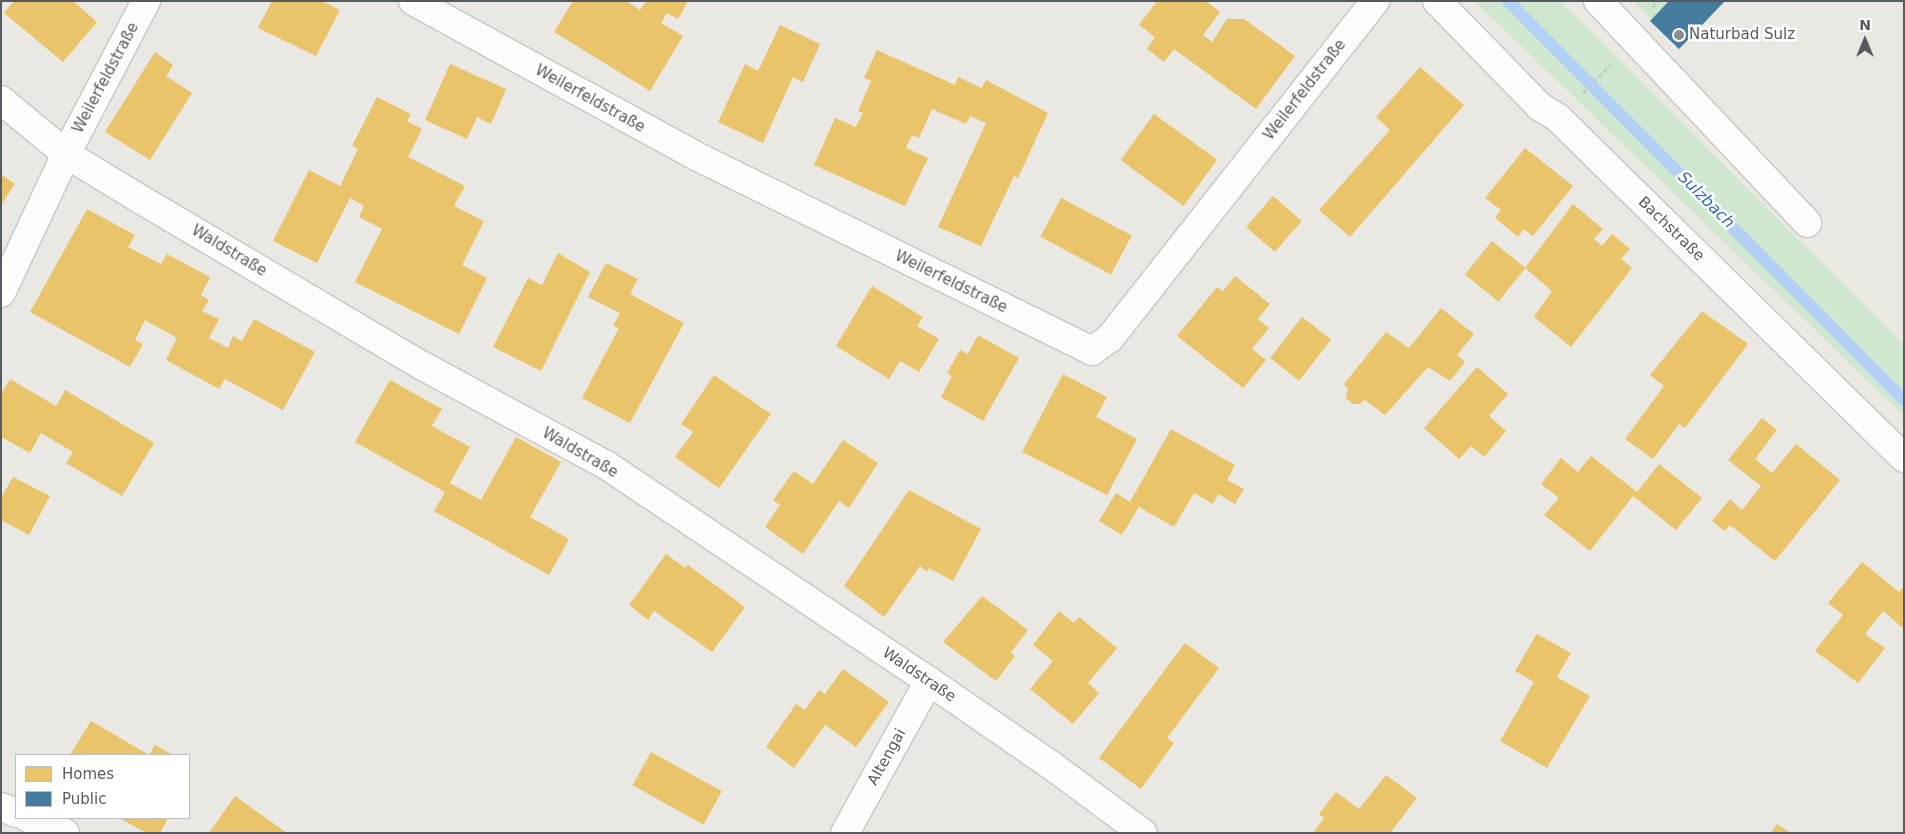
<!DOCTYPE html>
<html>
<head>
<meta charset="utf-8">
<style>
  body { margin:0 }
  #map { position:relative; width:1905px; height:834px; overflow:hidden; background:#eae8e2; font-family:"DejaVu Sans",sans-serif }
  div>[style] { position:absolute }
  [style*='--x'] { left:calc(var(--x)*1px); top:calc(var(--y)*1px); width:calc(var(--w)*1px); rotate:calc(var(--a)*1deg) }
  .green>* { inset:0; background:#cee7ce }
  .homes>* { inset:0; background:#e9c46a; transform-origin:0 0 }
  .public>* { inset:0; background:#457b9d }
  .stream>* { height:12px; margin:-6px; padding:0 6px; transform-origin:6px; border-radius:6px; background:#b3d1f6 }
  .path>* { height:3px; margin-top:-1.5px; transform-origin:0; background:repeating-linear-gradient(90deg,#c5cbc8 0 5px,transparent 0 7.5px) }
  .roads { filter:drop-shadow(1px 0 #c8c7c7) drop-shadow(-1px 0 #c8c7c7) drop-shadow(0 1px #c8c7c7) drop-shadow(0 -1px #c8c7c7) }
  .street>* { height:28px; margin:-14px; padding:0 14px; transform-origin:14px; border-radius:14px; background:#fcfcfb }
  .dots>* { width:14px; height:14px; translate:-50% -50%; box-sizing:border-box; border:2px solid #fff; border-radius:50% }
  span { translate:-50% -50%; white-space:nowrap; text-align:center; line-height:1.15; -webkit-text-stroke:5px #fff; paint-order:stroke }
  .poi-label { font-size:15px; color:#575a61 }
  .left { translate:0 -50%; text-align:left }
  .street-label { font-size:15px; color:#575a61 }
  .water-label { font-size:16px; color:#346acc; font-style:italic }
  .frame { position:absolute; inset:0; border:2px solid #575a61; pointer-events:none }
  .legend { position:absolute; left:15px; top:754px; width:175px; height:65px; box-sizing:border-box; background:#fff; border:1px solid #bcbdc0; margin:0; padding:6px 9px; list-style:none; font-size:15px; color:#575a61 }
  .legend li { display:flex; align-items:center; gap:10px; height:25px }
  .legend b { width:25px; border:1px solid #bcbdc0 }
  .north { position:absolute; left:1840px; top:15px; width:50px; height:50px; -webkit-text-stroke:4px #fff; paint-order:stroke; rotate:0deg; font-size:14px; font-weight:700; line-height:20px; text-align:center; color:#575a61 }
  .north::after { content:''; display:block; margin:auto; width:18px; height:22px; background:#575a61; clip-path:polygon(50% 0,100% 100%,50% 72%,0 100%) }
</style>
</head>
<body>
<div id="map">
  <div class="green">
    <div style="clip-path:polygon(1475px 1px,1560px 1px,1904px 345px,1904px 416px)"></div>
    <div style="clip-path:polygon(1634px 1px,1725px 1px,1679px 49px)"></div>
  </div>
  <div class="homes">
    <div style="clip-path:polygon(14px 1px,73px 1px,97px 22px,63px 62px,4px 13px)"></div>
    <div style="clip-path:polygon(272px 1px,322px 1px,340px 10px,316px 56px,258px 28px)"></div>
    <div style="clip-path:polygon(573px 1px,626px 1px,640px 10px,646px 1px,688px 1px,678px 19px,667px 13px,661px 23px,683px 36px,650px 91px,554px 32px)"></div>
    <div style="clip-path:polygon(1157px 1px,1206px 1px,1220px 12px,1203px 35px,1212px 42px,1227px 19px,1244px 19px,1295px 56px,1256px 109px,1174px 49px,1164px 62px,1147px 49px,1155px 37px,1139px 25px)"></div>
    <div style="clip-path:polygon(780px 25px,820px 44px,803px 82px,793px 77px,763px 143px,718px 122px,745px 64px,758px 71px)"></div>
    <div style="clip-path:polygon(877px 50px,955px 85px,958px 77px,982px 88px,986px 80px,1048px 113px,1018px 178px,1014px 176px,981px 246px,938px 227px,986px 123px,970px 116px,966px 124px,932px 109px,919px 138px,912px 135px,906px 148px,928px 158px,905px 206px,814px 165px,835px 118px,856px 127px,863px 113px,858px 111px,871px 81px,864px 78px)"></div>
    <div style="clip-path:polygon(155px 52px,173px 65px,166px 76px,192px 93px,150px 160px,105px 132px)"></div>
    <div style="clip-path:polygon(450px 64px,506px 89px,491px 124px,477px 117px,467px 139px,425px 120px)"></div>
    <div style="clip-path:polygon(1420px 67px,1464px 105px,1350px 237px,1319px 210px,1390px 130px,1376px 117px)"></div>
    <div style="clip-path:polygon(377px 97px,411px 114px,407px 121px,422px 129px,408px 157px,465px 186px,454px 206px,484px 221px,462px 265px,487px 278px,459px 334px,355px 282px,382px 229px,359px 217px,364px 206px,350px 198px,317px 263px,273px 241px,309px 170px,340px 186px,358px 149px,352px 146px)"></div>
    <div style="left:1154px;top:114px;width:78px;height:57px;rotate:36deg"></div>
    <div style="clip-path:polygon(1525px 148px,1573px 186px,1533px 236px,1524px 229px,1518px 237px,1495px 218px,1501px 210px,1485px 198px)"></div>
    <div style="clip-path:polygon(1px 174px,15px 184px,1px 205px)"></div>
    <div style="left:1273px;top:196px;width:38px;height:41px;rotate:41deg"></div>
    <div style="left:1061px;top:198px;width:80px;height:44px;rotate:28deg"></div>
    <div style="clip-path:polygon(1573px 204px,1603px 229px,1594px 239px,1602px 246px,1612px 234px,1630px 249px,1621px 259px,1632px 268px,1571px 347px,1534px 317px,1552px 291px,1525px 268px)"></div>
    <div style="clip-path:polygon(87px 209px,135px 235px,128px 247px,161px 264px,167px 254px,210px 277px,201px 295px,209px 300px,202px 311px,219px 319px,209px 338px,228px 348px,233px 336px,242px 341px,254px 319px,315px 352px,283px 410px,225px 379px,219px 389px,166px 360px,177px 338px,145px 320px,135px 340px,143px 344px,130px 367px,30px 312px)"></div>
    <div style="left:1492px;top:241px;width:43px;height:43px;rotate:39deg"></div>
    <div style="clip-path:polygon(558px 253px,590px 272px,541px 371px,493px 347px,528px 278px,542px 285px)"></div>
    <div style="clip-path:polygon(606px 263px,638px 279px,630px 294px,684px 323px,630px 423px,582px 398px,619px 328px,613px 326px,620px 313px,588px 297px)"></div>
    <div style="clip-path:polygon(1235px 276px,1270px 304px,1258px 319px,1269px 328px,1252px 349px,1266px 360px,1243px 388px,1177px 336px,1217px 287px,1223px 291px)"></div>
    <div style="clip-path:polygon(872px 286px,923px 317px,917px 326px,939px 339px,919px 372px,900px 361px,889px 379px,836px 346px)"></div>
    <div style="clip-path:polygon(1441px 308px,1474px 334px,1457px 355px,1465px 362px,1450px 381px,1428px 367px,1385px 415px,1365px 400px,1359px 404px,1353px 404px,1346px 398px,1348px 389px,1344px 384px,1386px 332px,1409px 348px)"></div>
    <div style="clip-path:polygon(1702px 311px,1748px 344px,1685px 428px,1679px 424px,1653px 459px,1625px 439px,1664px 386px,1650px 375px)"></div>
    <div style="left:1302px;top:317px;width:37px;height:52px;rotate:38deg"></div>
    <div style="clip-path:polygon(978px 335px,1019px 358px,983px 421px,941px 397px,952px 376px,947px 373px,960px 350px,968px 354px)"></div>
    <div style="clip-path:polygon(1477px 367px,1508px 394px,1489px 416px,1506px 431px,1484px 457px,1471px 446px,1459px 459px,1424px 428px)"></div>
    <div style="clip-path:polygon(1063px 374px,1107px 397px,1096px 417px,1137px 439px,1107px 495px,1022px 452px)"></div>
    <div style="clip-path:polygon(714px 375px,771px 414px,719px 488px,675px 457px,693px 432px,681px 424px)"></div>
    <div style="clip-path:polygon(10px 379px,56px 406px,65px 390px,154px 443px,122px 496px,66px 463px,73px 452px,41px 433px,30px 453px,1px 437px,1px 394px)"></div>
    <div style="clip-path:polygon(390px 380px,442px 409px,432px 426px,470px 447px,450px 483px,481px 500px,516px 437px,561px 462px,530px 517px,569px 539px,549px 575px,434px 511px,445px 492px,355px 442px)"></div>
    <div style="clip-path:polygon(1762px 418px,1777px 430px,1755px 459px,1772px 473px,1796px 444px,1840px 480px,1775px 561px,1730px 525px,1725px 531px,1712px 521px,1730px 499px,1742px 510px,1761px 486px,1728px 460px)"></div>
    <div style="clip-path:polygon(1171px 429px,1235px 465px,1227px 480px,1244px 489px,1235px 504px,1218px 494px,1213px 504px,1194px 493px,1174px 527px,1139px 507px,1122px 535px,1099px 521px,1116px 493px,1130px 502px)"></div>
    <div style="clip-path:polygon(843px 440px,878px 463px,849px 508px,839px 501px,803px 554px,765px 527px,780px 505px,773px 500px,794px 471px,813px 484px)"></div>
    <div style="clip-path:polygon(1591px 456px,1637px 492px,1659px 464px,1702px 498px,1676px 530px,1633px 496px,1590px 551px,1544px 515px,1559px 498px,1541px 484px,1561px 458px,1578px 472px)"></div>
    <div style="clip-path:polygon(13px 477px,50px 496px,29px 535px,1px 520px,1px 498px)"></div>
    <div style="clip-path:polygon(909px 490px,981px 529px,953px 581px,929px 568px,927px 572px,920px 566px,884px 617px,844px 586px)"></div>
    <div style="clip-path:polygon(666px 554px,685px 568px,688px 565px,745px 607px,712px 652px,654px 611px,648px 620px,629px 605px)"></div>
    <div style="clip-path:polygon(1862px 562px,1899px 592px,1904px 586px,1904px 629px,1883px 611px,1865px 634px,1885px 648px,1858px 683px,1815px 651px,1843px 615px,1828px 603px)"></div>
    <div style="clip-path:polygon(982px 596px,1028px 630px,1011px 652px,1015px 656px,996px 681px,943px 642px)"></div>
    <div style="clip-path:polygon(1059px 611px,1074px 623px,1079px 617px,1117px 648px,1088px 683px,1099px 693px,1073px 724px,1030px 689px,1053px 661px,1033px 645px)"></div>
    <div style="clip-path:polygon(1537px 634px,1571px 653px,1557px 677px,1590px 696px,1547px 768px,1500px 741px,1534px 682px,1515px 671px)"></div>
    <div style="clip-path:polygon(1185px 643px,1219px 668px,1167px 738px,1174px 743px,1141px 789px,1099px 758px)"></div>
    <div style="clip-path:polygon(843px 669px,889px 702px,856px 747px,825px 725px,794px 768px,766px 747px,796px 704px,805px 710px,819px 690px,825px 694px)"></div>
    <div style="clip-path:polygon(91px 721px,149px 755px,155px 745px,173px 755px,70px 755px)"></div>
    <div style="left:651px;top:752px;width:81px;height:38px;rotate:29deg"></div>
    <div style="clip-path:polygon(1386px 775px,1417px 798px,1390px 833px,1313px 833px,1324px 818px,1319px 814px,1336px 792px,1359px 809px)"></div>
    <div style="clip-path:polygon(235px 796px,287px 833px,209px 833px)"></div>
    <div style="clip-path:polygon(119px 818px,168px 818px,160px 833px,147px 833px)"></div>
    <div style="clip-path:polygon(1777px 824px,1790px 833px,1771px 833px)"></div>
  </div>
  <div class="public">
    <div style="clip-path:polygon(1669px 1px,1725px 1px,1679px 49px,1650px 21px)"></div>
  </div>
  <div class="stream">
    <div style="--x:1508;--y:1;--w:562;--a:45.22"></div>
  </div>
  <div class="path">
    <div style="--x:1652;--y:7;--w:8;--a:-45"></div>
    <div style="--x:1583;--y:93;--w:39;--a:-46"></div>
  </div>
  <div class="roads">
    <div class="street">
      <div style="--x:413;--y:1;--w:320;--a:28.7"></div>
      <div style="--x:694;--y:155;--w:444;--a:26.2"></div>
      <div style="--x:1092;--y:351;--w:22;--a:-36"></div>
      <div style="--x:1110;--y:338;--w:429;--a:-51.8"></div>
      <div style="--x:1437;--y:1;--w:148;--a:45.8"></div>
      <div style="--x:1540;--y:107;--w:21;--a:31"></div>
      <div style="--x:1558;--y:118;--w:485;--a:44.5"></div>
      <div style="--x:1598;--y:1;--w:305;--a:46.7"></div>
      <div style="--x:1;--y:100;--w:85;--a:39.7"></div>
      <div style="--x:66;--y:154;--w:87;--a:31.3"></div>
      <div style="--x:140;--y:199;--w:326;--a:30.6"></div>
      <div style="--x:421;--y:365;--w:210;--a:28.4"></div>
      <div style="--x:606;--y:465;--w:389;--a:33.8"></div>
      <div style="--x:929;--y:681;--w:153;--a:34.6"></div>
      <div style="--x:1055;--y:768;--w:109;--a:36.5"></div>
      <div style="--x:1;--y:293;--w:153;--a:-64.9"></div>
      <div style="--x:66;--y:154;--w:173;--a:-62.4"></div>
      <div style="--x:1;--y:807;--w:16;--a:22"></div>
      <div style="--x:28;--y:818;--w:40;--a:22"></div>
      <div style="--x:845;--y:833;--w:174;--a:-61.1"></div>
    </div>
  </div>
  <div class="dots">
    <div style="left:1679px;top:35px;background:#8a8c8e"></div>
  </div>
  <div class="poi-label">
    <span class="left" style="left:1689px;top:35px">Naturbad Sulz</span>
  </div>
  <div class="street-label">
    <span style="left:106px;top:78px;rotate:-62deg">Weilerfeldstraße</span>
    <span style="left:1305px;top:90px;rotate:-52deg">Weilerfeldstraße</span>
    <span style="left:590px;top:99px;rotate:29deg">Weilerfeldstraße</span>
    <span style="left:1671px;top:229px;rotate:44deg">Bachstraße</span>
    <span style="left:229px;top:251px;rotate:31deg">Waldstraße</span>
    <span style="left:951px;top:282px;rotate:26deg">Weilerfeldstraße</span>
    <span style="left:580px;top:453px;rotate:30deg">Waldstraße</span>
    <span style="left:919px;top:675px;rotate:34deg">Waldstraße</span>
    <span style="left:887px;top:757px;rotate:-61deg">Altengai</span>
  </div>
  <div class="water-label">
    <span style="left:1706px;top:200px;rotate:45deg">Sulzbach</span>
  </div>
  <div class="frame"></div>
  <ul class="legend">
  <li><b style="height:14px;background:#e9c46a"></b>Homes</li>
  <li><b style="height:14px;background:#457b9d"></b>Public</li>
  </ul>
  <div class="north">N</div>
</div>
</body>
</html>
